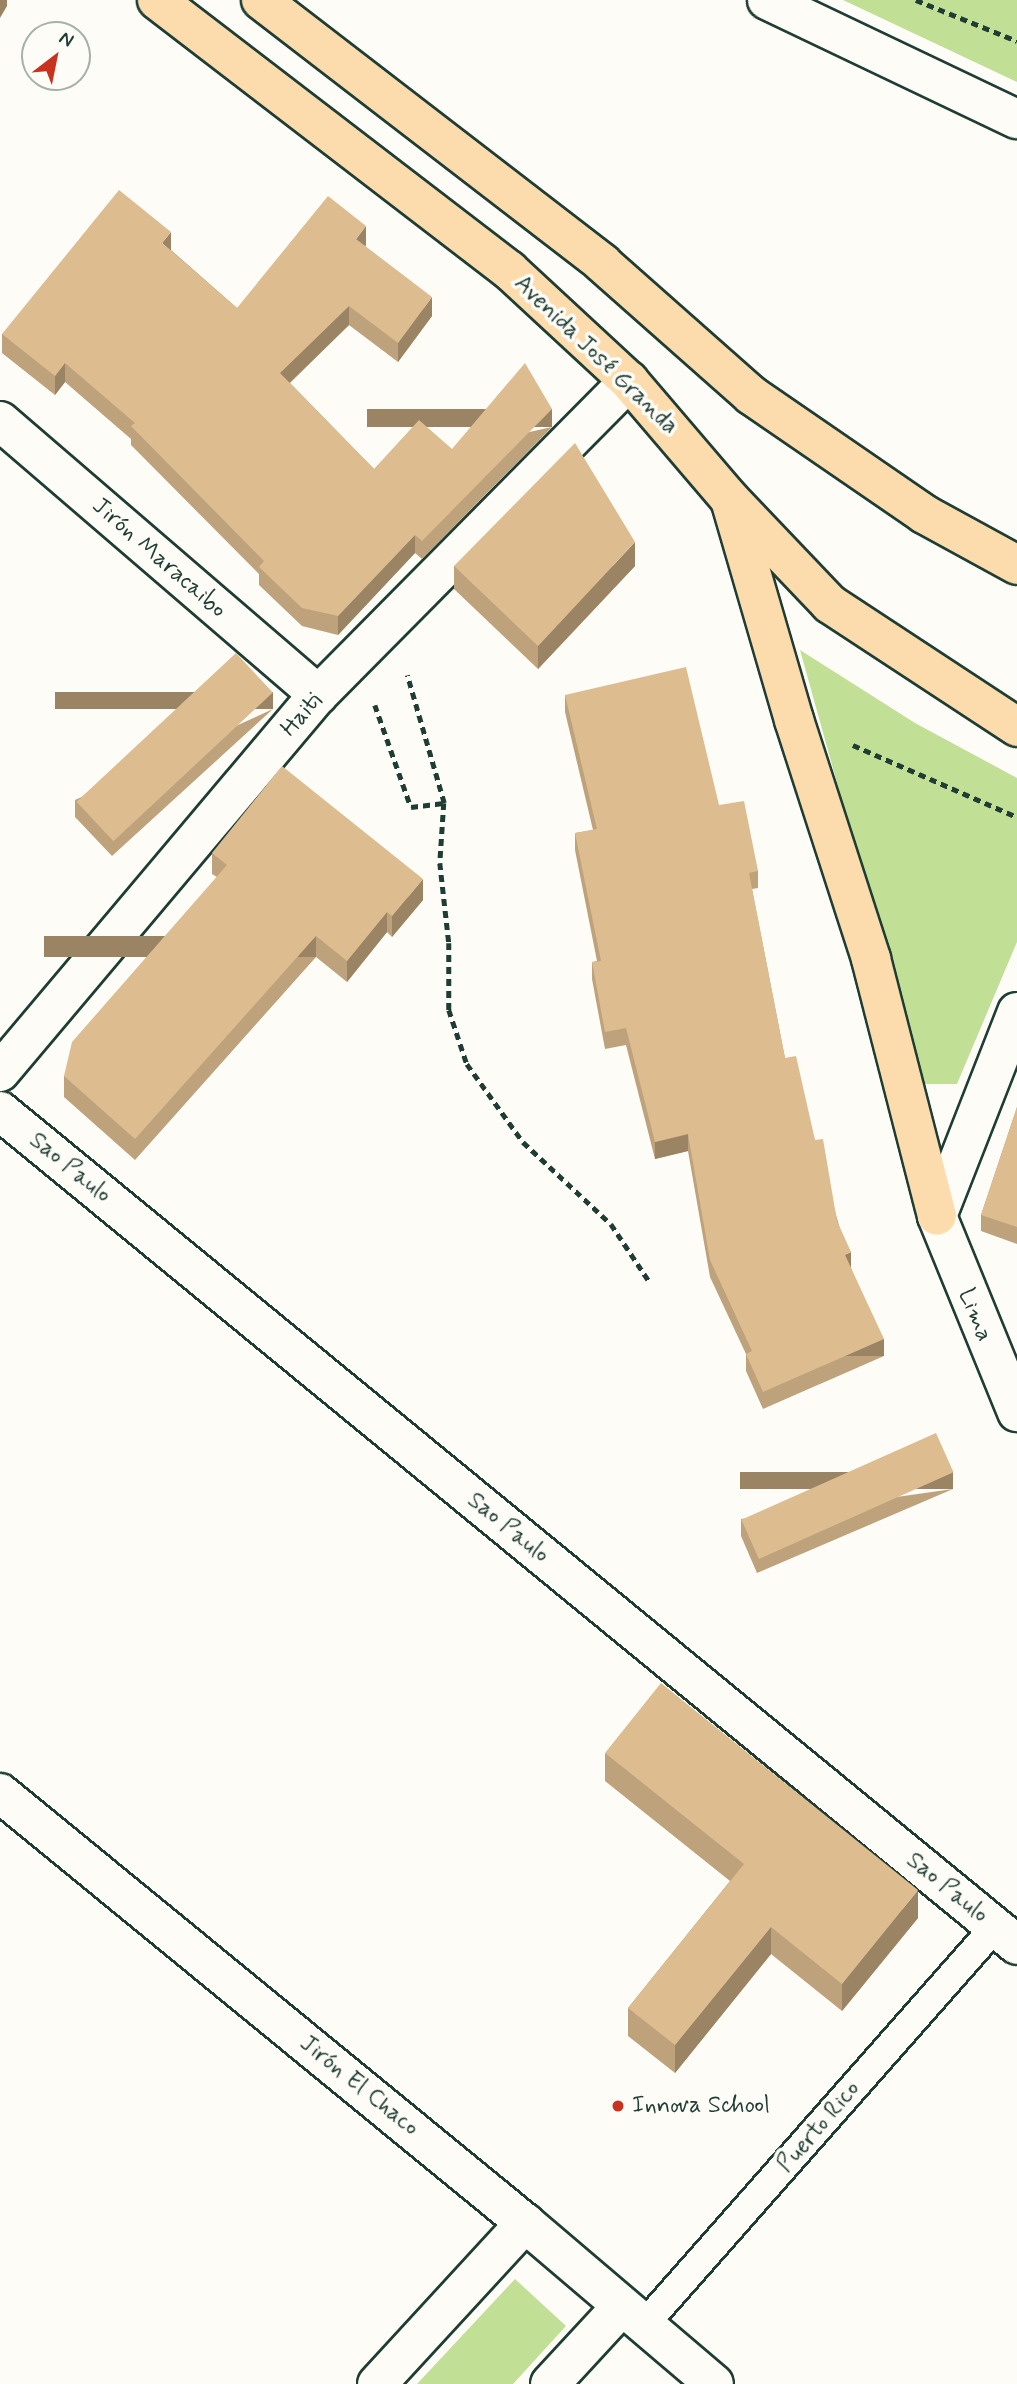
<!DOCTYPE html>
<html>
<head>
<meta charset="utf-8">
<style>
  body { margin:0 }
  #map { position:relative; width:1017px; height:2384px; overflow:hidden; background:#fdfcf7; font-family:Mynerve,sans-serif }
  div>[style] { position:absolute }
  [style*='--x'] { left:calc(var(--x)*1px); top:calc(var(--y)*1px); width:calc(var(--w)*1px); rotate:calc(var(--a)*1deg) }
  .green>* { inset:0; background:#c2df96 }
  .path>* { height:4.5px; margin-top:-2.25px; transform-origin:0; background:repeating-linear-gradient(90deg,#1f3d34 0 7px,transparent 0 12px) }
  .roads { filter:drop-shadow(2px 0 #1f3d34) drop-shadow(-2px 0 #1f3d34) drop-shadow(0 2px #1f3d34) drop-shadow(0 -2px #1f3d34) }
  .lane>* { height:28px; margin:-14px; padding:0 14px; transform-origin:14px; border-radius:14px; background:#fdfcf7 }
  .street>* { height:38px; margin:-19px; padding:0 19px; transform-origin:19px; border-radius:19px; background:#fdfcf7 }
  .secondary>* { height:38px; margin:-19px; padding:0 19px; transform-origin:19px; border-radius:19px; background:#fdfcf7 }
  .primary>* { height:38px; margin:-19px; padding:0 19px; transform-origin:19px; border-radius:19px; background:#fcdcac }
  .wall>* { inset:0; background:#bea27b }
  .shaded-wall>* { inset:0; background:#9b8464; transform-origin:0 0 }
  .building>* { inset:0; background:#ddbc8f; transform-origin:0 0 }
  .dots>* { width:19px; height:19px; translate:-50% -50%; box-sizing:border-box; border:4px solid #fdfcf7; border-radius:50% }
  span { translate:-50% -50%; white-space:nowrap; text-align:center; line-height:1.15; -webkit-text-stroke:7px #fdfcf7; paint-order:stroke }
  .street-label { font-size:24px; color:#1f3d34 }
  .poi-label { font-size:24px; color:#1f3d34 }
  .left { translate:0 -50%; text-align:left }
  .north { position:absolute; left:21px; top:21px; width:70px; height:70px; box-sizing:border-box; background:#fdfcf7; border:2px solid #a4b0a9; border-radius:50%; rotate:32deg; font-size:19px; font-weight:700; line-height:28px; text-align:center; color:#1f3d34 }
  .north::after { content:''; display:block; margin:auto; width:24px; height:32px; background:#c8321e; clip-path:polygon(50% 0,100% 100%,50% 72%,0 100%) }
</style>
</head>
<body>
<div id="map">
  <div class="green">
    <div style="clip-path:polygon(843px 0,1017px 0,1017px 82px)"></div>
    <div style="clip-path:polygon(800px 650px,915px 723px,1017px 778px,1017px 942px,957px 1084px,921px 1084px)"></div>
    <div style="clip-path:polygon(515px 2279px,566px 2326px,513px 2384px,417px 2384px)"></div>
  </div>
  <div class="path">
    <div style="--x:916;--y:0;--w:109;--a:22.1"></div>
    <div style="--x:375;--y:705;--w:108;--a:70.6"></div>
    <div style="--x:411;--y:807;--w:33;--a:-7"></div>
    <div style="--x:444;--y:803;--w:133;--a:-106.1"></div>
    <div style="--x:853;--y:745;--w:179;--a:23.7"></div>
    <div style="--x:444;--y:803;--w:60;--a:93.8"></div>
    <div style="--x:440;--y:863;--w:81;--a:83.6"></div>
    <div style="--x:449;--y:943;--w:67;--a:90"></div>
    <div style="--x:449;--y:1010;--w:57;--a:71.6"></div>
    <div style="--x:467;--y:1064;--w:96;--a:54.3"></div>
    <div style="--x:523;--y:1142;--w:120;--a:43"></div>
    <div style="--x:611;--y:1224;--w:69;--a:56.3"></div>
  </div>
  <div class="roads">
    <div class="lane">
      <div style="--x:643;--y:2326;--w:532;--a:-48.58"></div>
    </div>
    <div class="street">
      <div style="--x:767;--y:0;--w:277;--a:25.5"></div>
      <div style="--x:0;--y:421;--w:420;--a:40.7"></div>
      <div style="--x:0;--y:1072;--w:493;--a:-49.9"></div>
      <div style="--x:318;--y:695;--w:442;--a:-45.3"></div>
      <div style="--x:0;--y:1111;--w:1315;--a:39.35"></div>
      <div style="--x:0;--y:1793;--w:679;--a:39.32"></div>
      <div style="--x:525;--y:2223;--w:248;--a:40.4"></div>
      <div style="--x:377;--y:2384;--w:219;--a:-47.4"></div>
      <div style="--x:550;--y:2384;--w:105;--a:-47.3"></div>
    </div>
    <div class="secondary">
      <div style="--x:1017;--y:1012;--w:219;--a:111.4"></div>
      <div style="--x:937;--y:1216;--w:212;--a:67.8"></div>
    </div>
    <div class="primary">
      <div style="--x:157;--y:0;--w:444;--a:37.5"></div>
      <div style="--x:509;--y:270;--w:163;--a:42.8"></div>
      <div style="--x:629;--y:381;--w:154;--a:49.5"></div>
      <div style="--x:729;--y:498;--w:146;--a:46.4"></div>
      <div style="--x:830;--y:604;--w:224;--a:33.3"></div>
      <div style="--x:261;--y:0;--w:431;--a:37.6"></div>
      <div style="--x:602;--y:263;--w:199;--a:41.5"></div>
      <div style="--x:751;--y:395;--w:210;--a:34.5"></div>
      <div style="--x:924;--y:514;--w:106;--a:28.7"></div>
      <div style="--x:731;--y:503;--w:226;--a:73.8"></div>
      <div style="--x:794;--y:720;--w:251;--a:72.1"></div>
      <div style="--x:871;--y:959;--w:265;--a:75.6"></div>
    </div>
  </div>
  <div class="wall">
    <div style="clip-path:polygon(366px 245px,365px 246px,432px 316px,398px 362px,349px 325px,290px 383px,374px 469px,452px 449px,552px 427px,422px 559px,415px 553px,338px 635px,302px 626px,259px 585px,259px 574px,131px 445px,131px 439px,65px 382px,55px 395px,2px 353px,2px 334px,171px 250px,237px 308px)"></div>
    <div style="clip-path:polygon(454px 566px,635px 566px,538px 669px,454px 589px)"></div>
    <div style="clip-path:polygon(565px 695px,719px 805px,758px 871px,758px 888px,752px 889px,785px 1058px,815px 1140px,851px 1268px,884px 1356px,763px 1409px,746px 1371px,746px 1354px,710px 1277px,688px 1151px,655px 1159px,626px 1045px,605px 1049px,592px 979px,592px 962px,597px 961px,575px 850px,575px 833px,593px 830px,565px 712px)"></div>
    <div style="clip-path:polygon(273px 709px,112px 856px,75px 817px,75px 800px)"></div>
    <div style="clip-path:polygon(212px 853px,423px 900px,392px 937px,387px 932px,347px 982px,316px 957px,135px 1160px,64px 1097px,64px 1076px,217px 877px,212px 874px)"></div>
    <div style="clip-path:polygon(1017px 1107px,1017px 1244px,981px 1231px,981px 1215px)"></div>
    <div style="clip-path:polygon(953px 1489px,757px 1573px,741px 1536px,741px 1519px)"></div>
    <div style="clip-path:polygon(605px 1753px,918px 1918px,842px 2011px,771px 1954px,675px 2073px,628px 2036px,628px 2008px,730px 1881px,605px 1781px)"></div>
  </div>
  <div class="shaded-wall">
    <div style="clip-path:polygon(0 0,7px 0,7px 6px,0 18px)"></div>
    <div style="clip-path:polygon(366px 226px,366px 245px,356px 257px,356px 239px)"></div>
    <div style="clip-path:polygon(171px 232px,171px 251px,162px 243px)"></div>
    <div style="clip-path:polygon(432px 297px,432px 316px,398px 362px,398px 343px)"></div>
    <div style="clip-path:polygon(349px 306px,349px 325px,280px 392px,280px 373px)"></div>
    <div style="clip-path:polygon(65px 363px,65px 382px,55px 395px,55px 376px)"></div>
    <div style="left:552px;top:409px;width:18px;height:185px;rotate:90deg"></div>
    <div style="clip-path:polygon(415px 535px,415px 553px,338px 635px,338px 616px)"></div>
    <div style="clip-path:polygon(635px 542px,635px 566px,538px 669px,538px 646px)"></div>
    <div style="left:273px;top:692px;width:17px;height:218px;rotate:90deg"></div>
    <div style="clip-path:polygon(423px 879px,423px 900px,392px 937px,392px 916px)"></div>
    <div style="clip-path:polygon(387px 912px,387px 932px,347px 982px,347px 961px)"></div>
    <div style="left:316px;top:936px;width:21px;height:272px;rotate:90deg"></div>
    <div style="clip-path:polygon(688px 1134px,688px 1151px,655px 1159px,655px 1142px)"></div>
    <div style="clip-path:polygon(851px 1252px,851px 1269px,845px 1255px)"></div>
    <div style="left:884px;top:1339px;width:17px;height:132px;rotate:90deg"></div>
    <div style="left:953px;top:1472px;width:17px;height:213px;rotate:90deg"></div>
    <div style="clip-path:polygon(918px 1890px,918px 1918px,842px 2011px,842px 1984px)"></div>
    <div style="clip-path:polygon(771px 1927px,771px 1954px,675px 2073px,675px 2045px)"></div>
  </div>
  <div class="building">
    <div style="clip-path:polygon(119px 190px,171px 232px,162px 243px,237px 308px,328px 196px,366px 226px,356px 239px,432px 297px,398px 343px,349px 306px,280px 373px,374px 469px,419px 420px,452px 449px,525px 363px,552px 409px,422px 541px,415px 535px,338px 616px,302px 608px,259px 567px,264px 561px,131px 426px,135px 423px,65px 363px,55px 376px,2px 334px)"></div>
    <div style="clip-path:polygon(575px 443px,635px 542px,538px 646px,454px 566px)"></div>
    <div style="left:236px;top:653px;width:54px;height:218px;rotate:47deg"></div>
    <div style="clip-path:polygon(686px 667px,719px 805px,744px 801px,758px 871px,749px 873px,785px 1058px,796px 1056px,815px 1140px,823px 1139px,837px 1221px,851px 1252px,845px 1255px,884px 1339px,763px 1392px,746px 1354px,752px 1351px,710px 1260px,688px 1134px,655px 1142px,626px 1028px,605px 1032px,592px 962px,601px 961px,575px 833px,597px 829px,565px 695px)"></div>
    <div style="clip-path:polygon(282px 766px,423px 879px,392px 916px,387px 912px,347px 961px,316px 936px,135px 1139px,64px 1076px,72px 1042px,227px 865px,212px 853px)"></div>
    <div style="clip-path:polygon(1017px 1107px,1017px 1227px,981px 1215px)"></div>
    <div style="left:936px;top:1433px;width:43px;height:213px;rotate:66deg"></div>
    <div style="clip-path:polygon(661px 1683px,918px 1890px,842px 1984px,771px 1927px,675px 2045px,628px 2008px,744px 1864px,605px 1753px)"></div>
  </div>
  <div class="dots">
    <div style="left:618px;top:2106px;background:#c8321e"></div>
  </div>
  <div class="street-label">
    <span style="left:596px;top:355px;rotate:44deg">Avenida José Granda</span>
    <span style="left:159px;top:558px;rotate:41deg">Jirón Maracaibo</span>
    <span style="left:302px;top:715px;rotate:-49deg">Haiti</span>
    <span style="left:70px;top:1168px;rotate:39deg">Sao Paulo</span>
    <span style="left:975px;top:1315px;rotate:68deg">Lima</span>
    <span style="left:508px;top:1528px;rotate:39deg">Sao Paulo</span>
    <span style="left:947px;top:1888px;rotate:39deg">Sao Paulo</span>
    <span style="left:359px;top:2086px;rotate:39deg">Jirón El Chaco</span>
    <span style="left:819px;top:2127px;rotate:-49deg">Puerto Rico</span>
  </div>
  <div class="poi-label">
    <span class="left" style="left:632px;top:2106px">Innova School</span>
  </div>
  <div class="north">N</div>
</div>
</body>
</html>
